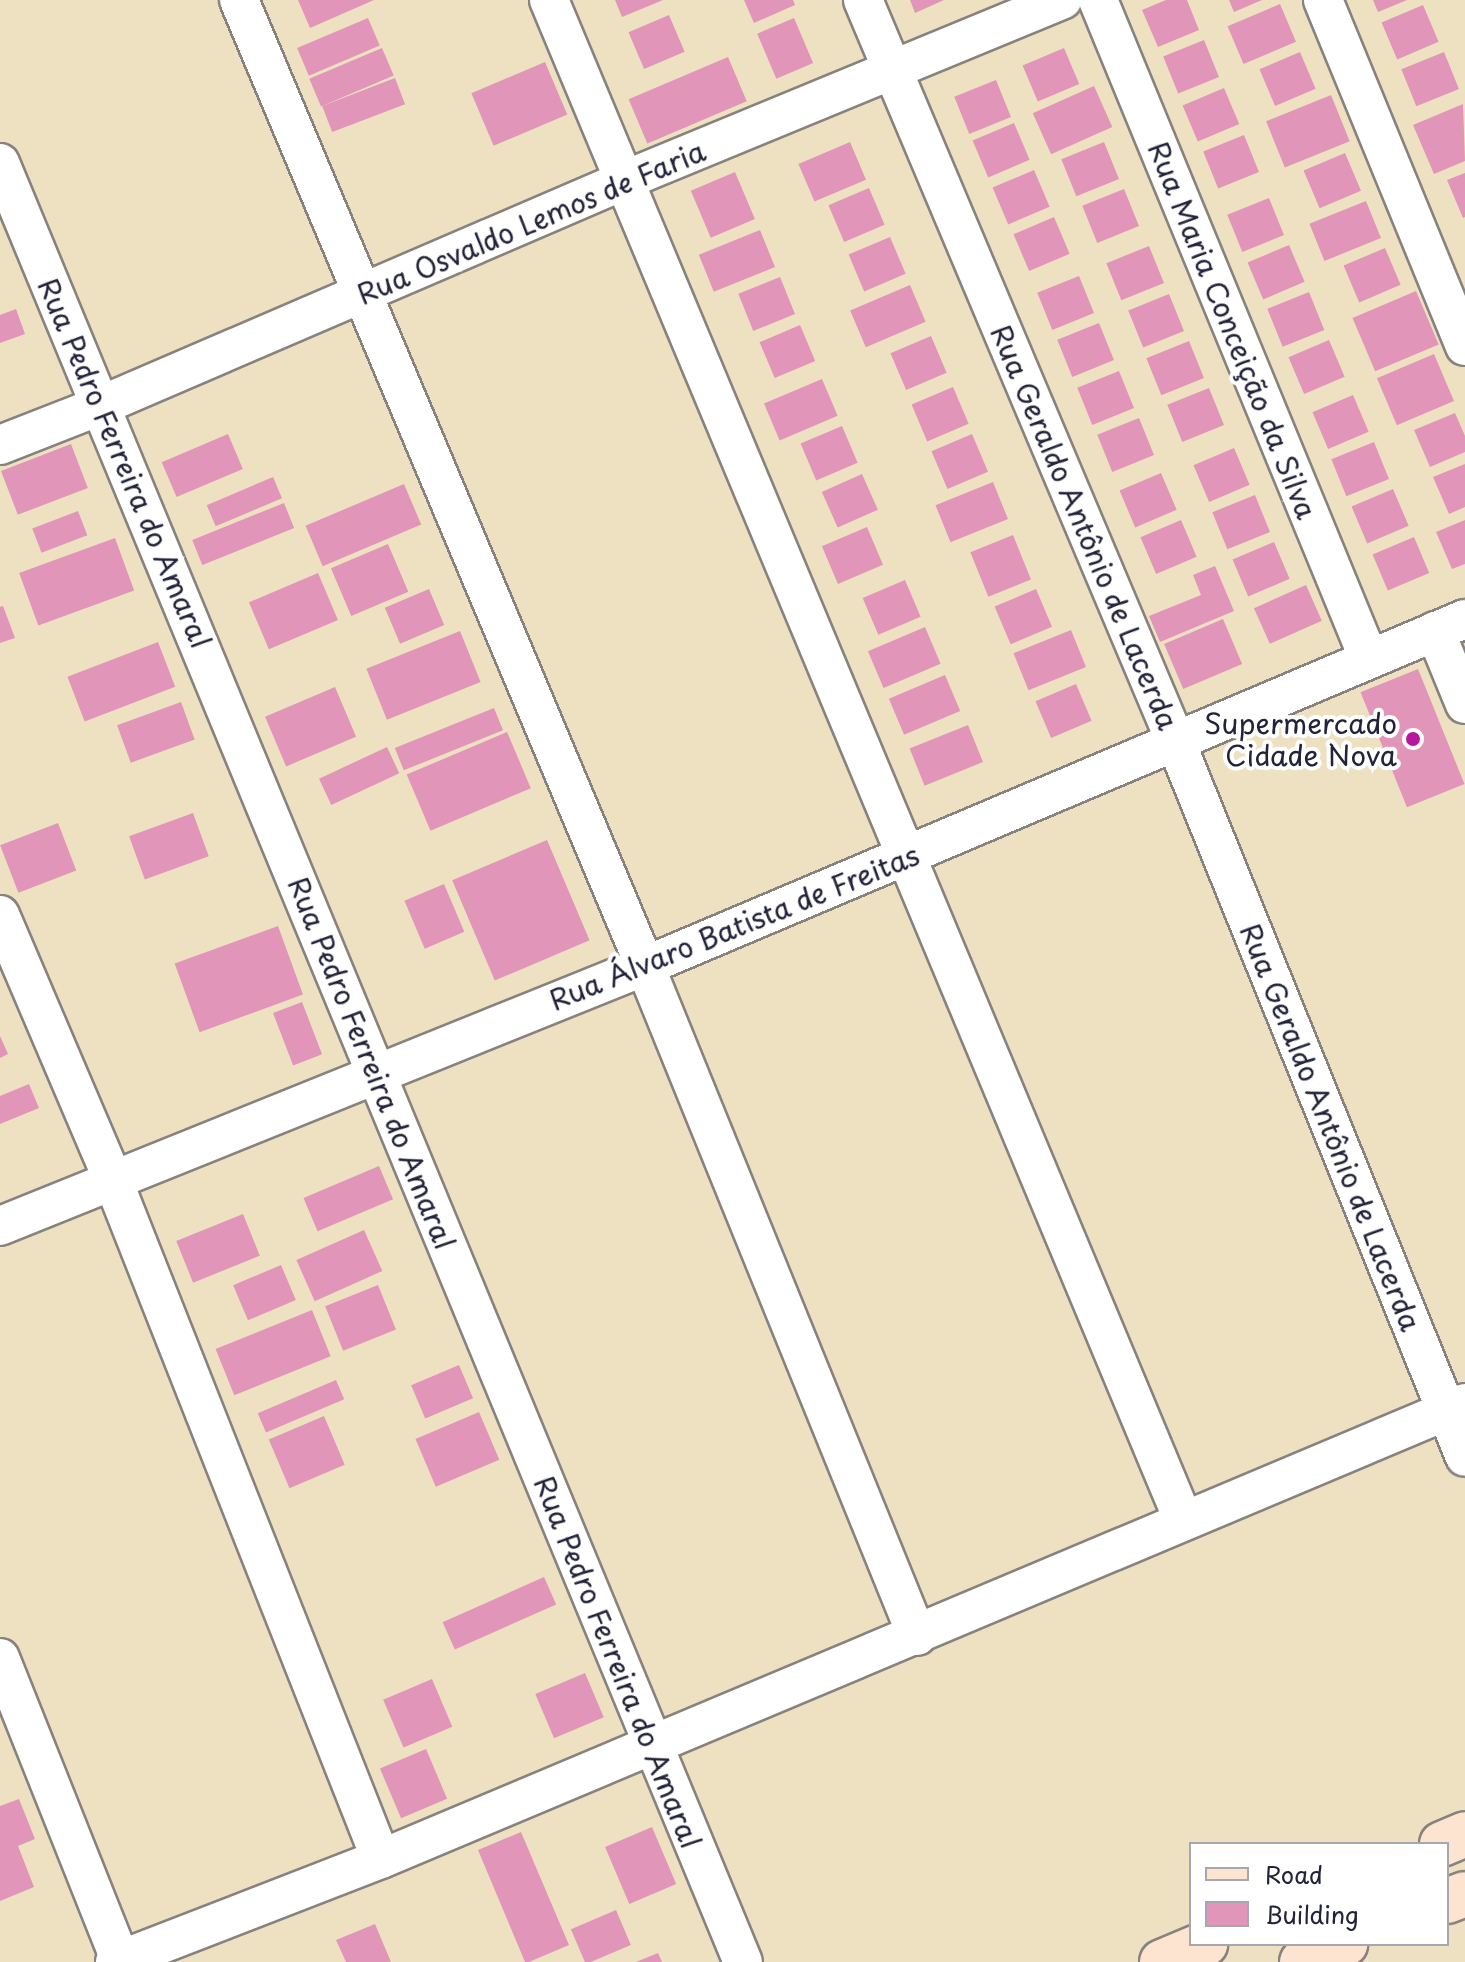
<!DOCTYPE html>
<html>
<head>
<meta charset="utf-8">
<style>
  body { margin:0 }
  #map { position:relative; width:1465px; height:1962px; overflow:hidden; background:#eee1c2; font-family:"Playpen Sans",sans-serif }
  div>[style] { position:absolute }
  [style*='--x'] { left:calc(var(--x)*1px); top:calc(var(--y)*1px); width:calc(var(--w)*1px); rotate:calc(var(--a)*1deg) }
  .building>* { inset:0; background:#e195b8; transform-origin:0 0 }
  .roads { filter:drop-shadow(2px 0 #88827e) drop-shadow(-2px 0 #88827e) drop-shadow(0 2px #88827e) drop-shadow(0 -2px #88827e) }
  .street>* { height:38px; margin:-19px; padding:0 19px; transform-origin:19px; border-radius:19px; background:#fff }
  .secondary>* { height:44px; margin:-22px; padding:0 22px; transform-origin:22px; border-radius:22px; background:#fde4d0 }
  .dots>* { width:22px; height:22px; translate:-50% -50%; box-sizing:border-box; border:4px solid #fff; border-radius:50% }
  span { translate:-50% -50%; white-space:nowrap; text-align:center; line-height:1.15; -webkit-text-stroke:8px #fff; paint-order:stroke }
  .street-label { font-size:28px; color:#22223b }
  .poi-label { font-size:28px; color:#22223b }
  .right { translate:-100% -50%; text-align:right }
  .legend { position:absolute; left:1189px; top:1842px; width:260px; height:104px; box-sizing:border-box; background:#fff; border:2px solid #a7a7b1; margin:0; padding:10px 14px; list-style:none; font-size:24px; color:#22223b }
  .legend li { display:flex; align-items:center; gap:16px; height:40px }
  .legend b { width:40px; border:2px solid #a7a7b1 }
</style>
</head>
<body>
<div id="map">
  <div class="building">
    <div style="clip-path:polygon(298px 0,374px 0,310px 28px)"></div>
    <div style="clip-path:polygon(615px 0,663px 0,622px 17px)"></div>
    <div style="clip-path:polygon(744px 0,793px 0,795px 5px,754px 23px)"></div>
    <div style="clip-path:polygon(910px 0,944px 0,915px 13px)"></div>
    <div style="clip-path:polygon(1166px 0,1187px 0,1199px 30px,1158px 47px,1142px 10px)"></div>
    <div style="clip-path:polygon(1229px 0,1262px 0,1234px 12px)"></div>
    <div style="clip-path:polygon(1373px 0,1407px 0,1378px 12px)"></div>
    <div style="left:1280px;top:4px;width:41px;height:57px;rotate:67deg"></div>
    <div style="left:1423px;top:5px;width:40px;height:45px;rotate:67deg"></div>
    <div style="left:669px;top:15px;width:40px;height:44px;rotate:67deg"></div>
    <div style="left:368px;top:18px;width:30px;height:77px;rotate:67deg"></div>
    <div style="left:794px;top:18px;width:49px;height:40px;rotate:67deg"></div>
    <div style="left:1204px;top:40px;width:40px;height:44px;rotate:68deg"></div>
    <div style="left:382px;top:48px;width:30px;height:79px;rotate:67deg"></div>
    <div style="left:1064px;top:48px;width:39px;height:45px;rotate:67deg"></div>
    <div style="left:1300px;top:52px;width:40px;height:44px;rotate:67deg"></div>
    <div style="left:1444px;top:52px;width:40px;height:46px;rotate:68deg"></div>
    <div style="left:728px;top:57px;width:48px;height:108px;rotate:67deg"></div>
    <div style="left:545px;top:62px;width:57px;height:80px;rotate:67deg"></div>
    <div style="left:395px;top:78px;width:28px;height:78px;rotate:69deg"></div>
    <div style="left:996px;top:80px;width:40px;height:45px;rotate:68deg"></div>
    <div style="left:1094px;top:86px;width:45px;height:67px;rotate:66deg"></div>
    <div style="left:1224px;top:88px;width:39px;height:45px;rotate:67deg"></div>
    <div style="left:1331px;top:95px;width:50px;height:70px;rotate:68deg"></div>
    <div style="clip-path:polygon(1463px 104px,1465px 161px,1434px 174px,1413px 125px)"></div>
    <div style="left:1014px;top:123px;width:40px;height:45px;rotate:67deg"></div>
    <div style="left:1244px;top:135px;width:40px;height:44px;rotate:68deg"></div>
    <div style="left:850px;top:142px;width:41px;height:56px;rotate:67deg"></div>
    <div style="left:1104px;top:142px;width:40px;height:46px;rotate:68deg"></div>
    <div style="left:1345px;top:153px;width:41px;height:45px;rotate:67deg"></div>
    <div style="left:1034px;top:170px;width:40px;height:45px;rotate:67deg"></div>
    <div style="left:735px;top:172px;width:51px;height:48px;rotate:67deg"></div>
    <div style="clip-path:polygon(1465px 173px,1465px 217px,1463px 218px,1447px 180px)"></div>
    <div style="left:869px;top:188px;width:40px;height:44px;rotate:67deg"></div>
    <div style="left:1124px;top:189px;width:40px;height:45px;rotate:68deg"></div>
    <div style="left:1269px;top:198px;width:40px;height:45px;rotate:68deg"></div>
    <div style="left:1366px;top:201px;width:40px;height:61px;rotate:68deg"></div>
    <div style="left:1054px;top:217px;width:40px;height:44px;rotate:67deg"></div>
    <div style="left:760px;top:230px;width:40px;height:66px;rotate:68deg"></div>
    <div style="left:890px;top:237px;width:40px;height:45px;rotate:67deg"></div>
    <div style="left:1289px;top:245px;width:40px;height:45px;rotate:67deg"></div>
    <div style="left:1149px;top:246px;width:40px;height:46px;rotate:68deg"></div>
    <div style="left:1385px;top:248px;width:40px;height:45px;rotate:67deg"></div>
    <div style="left:1079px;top:276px;width:40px;height:45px;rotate:68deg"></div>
    <div style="left:780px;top:277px;width:40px;height:45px;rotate:68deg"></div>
    <div style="left:910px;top:285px;width:40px;height:65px;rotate:67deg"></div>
    <div style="left:1416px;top:291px;width:58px;height:69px;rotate:67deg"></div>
    <div style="left:1309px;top:292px;width:41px;height:45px;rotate:68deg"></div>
    <div style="left:1169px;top:294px;width:40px;height:44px;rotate:68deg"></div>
    <div style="clip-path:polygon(16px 309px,25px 334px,0 343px,0 315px)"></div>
    <div style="left:1099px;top:323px;width:40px;height:45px;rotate:68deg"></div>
    <div style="left:800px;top:325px;width:39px;height:44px;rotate:67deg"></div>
    <div style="left:931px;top:336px;width:40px;height:44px;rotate:67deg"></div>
    <div style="left:1329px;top:340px;width:40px;height:44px;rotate:67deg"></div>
    <div style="left:1189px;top:341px;width:40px;height:46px;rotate:68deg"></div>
    <div style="left:1434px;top:354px;width:51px;height:62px;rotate:67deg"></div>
    <div style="left:1119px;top:371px;width:40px;height:45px;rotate:68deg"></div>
    <div style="left:822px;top:379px;width:40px;height:63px;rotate:67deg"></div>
    <div style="left:953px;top:387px;width:40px;height:45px;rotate:67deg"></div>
    <div style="left:1209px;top:388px;width:40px;height:45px;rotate:68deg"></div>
    <div style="left:1353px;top:395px;width:40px;height:44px;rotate:67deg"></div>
    <div style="clip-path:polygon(1455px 413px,1465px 436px,1465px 452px,1430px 467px,1414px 430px)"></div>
    <div style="left:1139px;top:418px;width:40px;height:45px;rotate:68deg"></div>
    <div style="left:842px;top:426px;width:40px;height:45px;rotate:67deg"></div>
    <div style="left:228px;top:434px;width:38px;height:72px;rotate:67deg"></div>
    <div style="left:972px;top:434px;width:41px;height:44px;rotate:67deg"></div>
    <div style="left:1374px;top:442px;width:40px;height:46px;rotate:68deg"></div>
    <div style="left:71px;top:444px;width:47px;height:75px;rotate:69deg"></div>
    <div style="left:1234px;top:448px;width:40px;height:44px;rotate:67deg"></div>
    <div style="clip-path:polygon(1465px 464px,1465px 507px,1449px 514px,1433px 477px)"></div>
    <div style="left:1161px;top:473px;width:40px;height:45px;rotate:67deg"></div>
    <div style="left:862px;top:474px;width:39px;height:44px;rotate:66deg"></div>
    <div style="left:273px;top:477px;width:23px;height:72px;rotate:67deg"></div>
    <div style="left:993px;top:482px;width:40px;height:62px;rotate:68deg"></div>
    <div style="left:404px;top:484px;width:44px;height:107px;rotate:67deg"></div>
    <div style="left:1393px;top:489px;width:40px;height:45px;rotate:67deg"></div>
    <div style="left:1255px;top:495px;width:40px;height:46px;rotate:68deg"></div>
    <div style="left:284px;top:503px;width:27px;height:99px;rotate:68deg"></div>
    <div style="left:78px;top:511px;width:26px;height:49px;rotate:69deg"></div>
    <div style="left:1181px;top:520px;width:40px;height:44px;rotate:67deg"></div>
    <div style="clip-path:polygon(1465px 520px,1465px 564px,1452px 569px,1436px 532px)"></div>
    <div style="left:867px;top:527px;width:41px;height:49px;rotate:67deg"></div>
    <div style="left:1013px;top:535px;width:48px;height:46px;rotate:68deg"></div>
    <div style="left:1414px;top:537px;width:39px;height:45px;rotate:67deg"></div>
    <div style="left:115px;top:538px;width:56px;height:102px;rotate:70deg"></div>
    <div style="left:1274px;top:542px;width:40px;height:45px;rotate:67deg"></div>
    <div style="left:388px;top:544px;width:52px;height:62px;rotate:67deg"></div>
    <div style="clip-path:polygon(1215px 566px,1234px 611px,1160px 642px,1149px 616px,1201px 595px,1193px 575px)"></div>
    <div style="left:318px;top:573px;width:51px;height:75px;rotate:67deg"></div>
    <div style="left:905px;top:580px;width:40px;height:46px;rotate:67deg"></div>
    <div style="left:1306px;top:585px;width:39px;height:57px;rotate:66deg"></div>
    <div style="left:429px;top:589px;width:39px;height:48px;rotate:67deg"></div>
    <div style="left:1036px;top:589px;width:41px;height:45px;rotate:67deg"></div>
    <div style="clip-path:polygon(3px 606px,15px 638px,0 643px,0 607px)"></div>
    <div style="left:1223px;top:619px;width:49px;height:64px;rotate:67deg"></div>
    <div style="left:925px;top:627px;width:40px;height:62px;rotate:67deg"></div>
    <div style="left:1071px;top:630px;width:40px;height:62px;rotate:68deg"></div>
    <div style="left:460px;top:631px;width:55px;height:101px;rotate:68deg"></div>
    <div style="left:158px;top:642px;width:48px;height:97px;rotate:69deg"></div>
    <div style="left:1418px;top:669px;width:124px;height:62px;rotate:68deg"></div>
    <div style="left:945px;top:675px;width:39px;height:61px;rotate:67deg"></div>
    <div style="left:1076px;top:684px;width:40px;height:44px;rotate:67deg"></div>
    <div style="left:335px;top:687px;width:54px;height:76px;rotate:67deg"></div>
    <div style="left:181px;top:702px;width:40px;height:68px;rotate:70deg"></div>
    <div style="left:494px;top:708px;width:24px;height:107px;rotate:68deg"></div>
    <div style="left:968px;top:725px;width:40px;height:63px;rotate:68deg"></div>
    <div style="left:507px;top:732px;width:61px;height:109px;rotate:67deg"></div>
    <div style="left:387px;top:747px;width:29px;height:75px;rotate:65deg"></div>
    <div style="left:193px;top:813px;width:46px;height:68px;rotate:70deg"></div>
    <div style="left:58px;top:823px;width:51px;height:62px;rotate:69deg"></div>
    <div style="left:547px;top:840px;width:109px;height:103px;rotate:67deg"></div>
    <div style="left:444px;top:884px;width:52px;height:43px;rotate:67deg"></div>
    <div style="left:278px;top:926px;width:73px;height:110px;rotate:70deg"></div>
    <div style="left:302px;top:1002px;width:56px;height:31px;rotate:69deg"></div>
    <div style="clip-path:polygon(0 1036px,8px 1054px,0 1058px)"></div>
    <div style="clip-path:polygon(29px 1084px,39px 1108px,0 1124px,0 1096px)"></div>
    <div style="left:379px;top:1166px;width:36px;height:82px;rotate:67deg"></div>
    <div style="left:243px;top:1214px;width:45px;height:72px;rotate:68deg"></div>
    <div style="left:364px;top:1230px;width:45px;height:74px;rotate:66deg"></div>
    <div style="left:281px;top:1265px;width:38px;height:52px;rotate:67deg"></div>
    <div style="left:378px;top:1285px;width:48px;height:57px;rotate:68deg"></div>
    <div style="left:312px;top:1310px;width:50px;height:104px;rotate:68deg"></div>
    <div style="left:459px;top:1365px;width:36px;height:52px;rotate:67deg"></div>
    <div style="left:336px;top:1380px;width:21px;height:85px;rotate:67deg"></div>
    <div style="left:479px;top:1412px;width:52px;height:69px;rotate:67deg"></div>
    <div style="left:324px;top:1416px;width:53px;height:60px;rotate:67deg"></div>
    <div style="left:544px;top:1577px;width:30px;height:111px;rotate:66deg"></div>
    <div style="left:585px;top:1673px;width:48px;height:54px;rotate:67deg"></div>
    <div style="left:432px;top:1679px;width:52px;height:53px;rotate:67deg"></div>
    <div style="left:426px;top:1749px;width:54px;height:50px;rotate:67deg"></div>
    <div style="clip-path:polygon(19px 1799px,35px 1839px,18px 1846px,34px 1887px,0 1901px,0 1806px)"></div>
    <div style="left:652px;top:1827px;width:62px;height:51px;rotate:67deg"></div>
    <div style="clip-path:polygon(521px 1832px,569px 1945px,529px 1962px,525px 1962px,478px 1850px)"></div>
    <div style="left:616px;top:1910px;width:38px;height:49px;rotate:67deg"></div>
    <div style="clip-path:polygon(375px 1924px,391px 1962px,346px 1962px,336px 1940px)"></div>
    <div style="clip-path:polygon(658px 1953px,662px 1962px,636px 1962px)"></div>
  </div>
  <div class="roads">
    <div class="street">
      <div style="--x:239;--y:0;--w:1048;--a:67.2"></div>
      <div style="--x:645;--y:966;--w:723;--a:67.9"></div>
      <div style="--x:549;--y:0;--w:1646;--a:67.35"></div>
      <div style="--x:863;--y:0;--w:803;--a:67.14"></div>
      <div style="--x:1175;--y:740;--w:773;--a:67.98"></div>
      <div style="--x:1098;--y:0;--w:713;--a:67.65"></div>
      <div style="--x:1323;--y:0;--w:374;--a:67.7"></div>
      <div style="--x:0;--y:163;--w:1946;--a:67.56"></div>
      <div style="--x:0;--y:445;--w:110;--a:-21.4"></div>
      <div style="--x:102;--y:405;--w:569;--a:-23.28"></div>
      <div style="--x:625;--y:180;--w:473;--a:-22.4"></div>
      <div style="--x:1435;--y:631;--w:79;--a:67.7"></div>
      <div style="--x:0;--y:915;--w:286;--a:66.9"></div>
      <div style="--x:112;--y:1178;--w:732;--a:68.45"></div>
      <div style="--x:0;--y:1226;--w:695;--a:-21.95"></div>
      <div style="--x:645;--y:966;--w:890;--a:-22.94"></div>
      <div style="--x:0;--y:1658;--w:327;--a:68.3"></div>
      <div style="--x:115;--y:1962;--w:285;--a:-21.2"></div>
      <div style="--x:381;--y:1859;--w:1176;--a:-22.81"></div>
    </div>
    <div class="secondary">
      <div style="--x:1442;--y:1844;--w:25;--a:-23"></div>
      <div style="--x:1447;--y:1901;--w:19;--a:-21"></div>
      <div style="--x:1162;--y:1962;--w:47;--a:-22.7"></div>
      <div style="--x:1302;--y:1962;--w:47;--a:-22.7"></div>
    </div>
  </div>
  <div class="dots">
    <div style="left:1413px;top:739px;background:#b5179e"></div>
  </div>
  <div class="street-label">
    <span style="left:531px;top:222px;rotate:-23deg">Rua Osvaldo Lemos de Faria</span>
    <span style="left:1233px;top:330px;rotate:68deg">Rua Maria Conceição da Silva</span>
    <span style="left:125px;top:463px;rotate:67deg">Rua Pedro Ferreira do Amaral</span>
    <span style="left:1085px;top:527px;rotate:67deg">Rua Geraldo Antônio de Lacerda</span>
    <span style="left:734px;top:927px;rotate:-22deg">Rua Álvaro Batista de Freitas</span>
    <span style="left:372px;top:1063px;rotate:68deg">Rua Pedro Ferreira do Amaral</span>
    <span style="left:1331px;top:1127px;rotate:68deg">Rua Geraldo Antônio de Lacerda</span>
    <span style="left:618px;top:1662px;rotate:68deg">Rua Pedro Ferreira do Amaral</span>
  </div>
  <div class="poi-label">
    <span class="right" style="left:1397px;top:739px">Supermercado<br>Cidade Nova</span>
  </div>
  <ul class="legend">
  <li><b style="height:10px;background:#fde4d0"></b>Road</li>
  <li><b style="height:22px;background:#e195b8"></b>Building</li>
  </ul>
</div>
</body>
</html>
